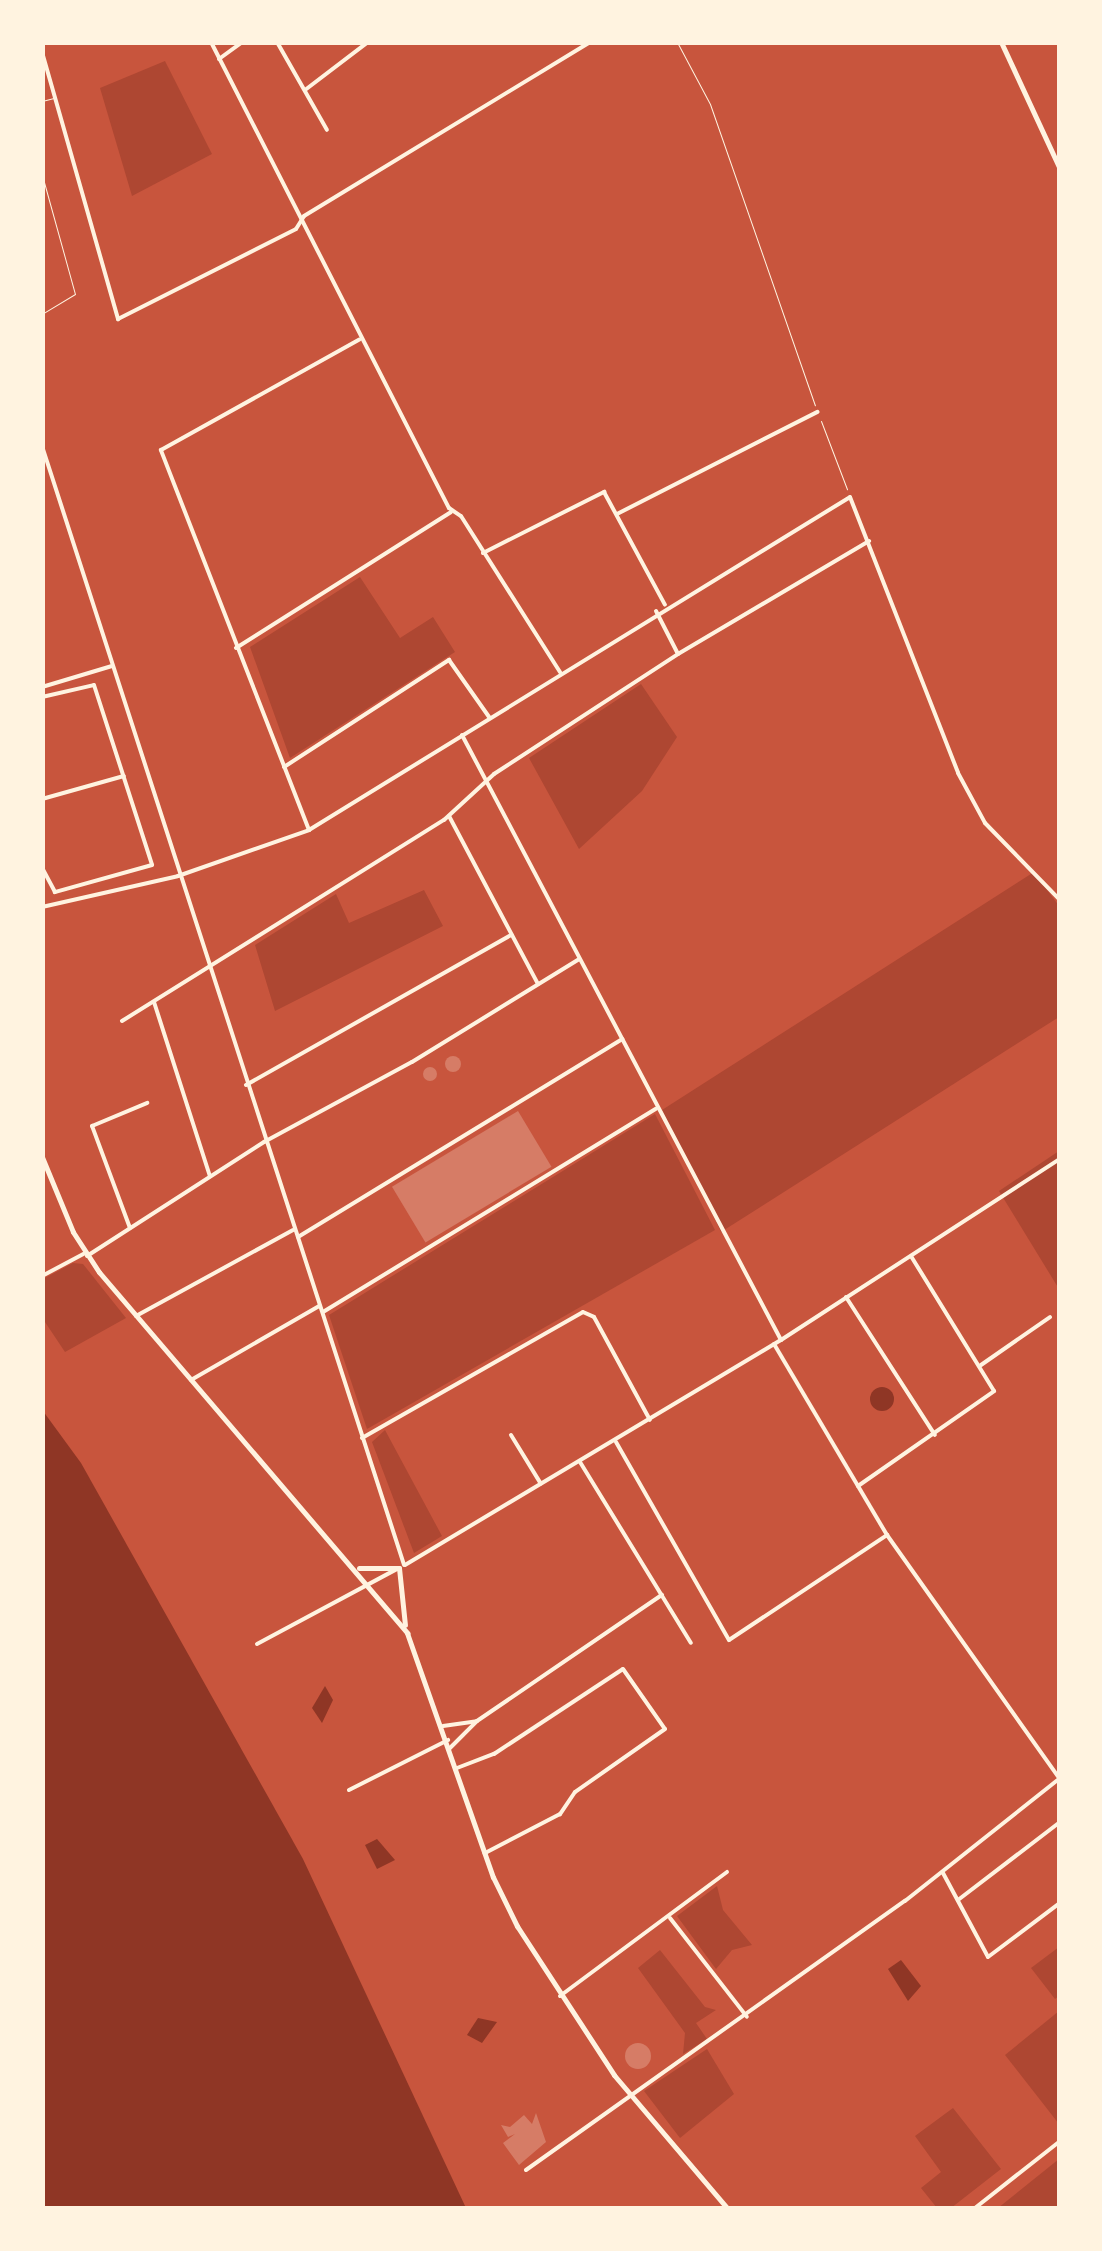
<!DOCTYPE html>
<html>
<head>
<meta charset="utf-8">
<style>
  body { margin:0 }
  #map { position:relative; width:1102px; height:2251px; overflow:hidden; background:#c8553d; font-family:"Libre Baskerville",serif }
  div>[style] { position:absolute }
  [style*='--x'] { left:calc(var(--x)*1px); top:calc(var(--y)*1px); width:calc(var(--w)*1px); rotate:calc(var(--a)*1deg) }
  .green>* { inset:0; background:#ae4732 }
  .water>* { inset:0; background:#8f3625 }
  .round { border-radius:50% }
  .building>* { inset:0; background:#d67c66; transform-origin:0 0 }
  .path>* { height:1px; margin:-0.5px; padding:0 0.5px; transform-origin:0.5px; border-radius:0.5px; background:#fff3e0 }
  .service>* { height:1px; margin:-0.5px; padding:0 0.5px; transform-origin:0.5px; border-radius:0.5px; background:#fff3e0 }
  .minor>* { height:4px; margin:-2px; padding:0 2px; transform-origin:2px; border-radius:2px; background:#fff3e0 }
  .secondary>* { height:5px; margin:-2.5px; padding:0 2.5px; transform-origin:2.5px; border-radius:2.5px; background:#fff3e0 }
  span { translate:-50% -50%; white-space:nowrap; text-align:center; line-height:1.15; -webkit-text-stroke:10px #fff3e0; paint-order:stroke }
  .frame { position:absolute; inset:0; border:45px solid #fff3e0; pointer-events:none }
</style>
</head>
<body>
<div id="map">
  <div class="green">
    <div style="clip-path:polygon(165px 61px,212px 154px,132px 196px,100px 88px)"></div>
    <div style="clip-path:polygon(360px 577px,400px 638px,433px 617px,455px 652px,290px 758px,250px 647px)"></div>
    <div style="clip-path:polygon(641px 684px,677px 737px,642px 791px,579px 849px,529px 758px)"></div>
    <div style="clip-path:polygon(1034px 872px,1059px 906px,1059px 1017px,721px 1232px,662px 1110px)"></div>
    <div style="clip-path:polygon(424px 890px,443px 926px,275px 1011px,255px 945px,336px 894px,349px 923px)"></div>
    <div style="clip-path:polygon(655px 1114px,715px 1230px,367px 1429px,329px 1315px)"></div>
    <div style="clip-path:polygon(1059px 1151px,1059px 1289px,999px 1191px)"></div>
    <div style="clip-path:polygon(73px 1263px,83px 1264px,126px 1318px,65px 1352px,43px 1319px,43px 1279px)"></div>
    <div style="clip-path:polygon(385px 1430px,442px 1536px,414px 1553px,372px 1442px)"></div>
    <div style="clip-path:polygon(717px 1886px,723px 1910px,752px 1945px,732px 1950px,716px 1969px,677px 1916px)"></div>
    <div style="clip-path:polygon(1059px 1947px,1059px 1996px,1055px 1999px,1031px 1968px)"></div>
    <div style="clip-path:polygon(660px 1950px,705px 2007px,716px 2010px,696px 2023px,707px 2039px,683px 2054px,685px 2033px,638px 1968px)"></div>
    <div style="clip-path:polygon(1059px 2011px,1060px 2123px,1059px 2124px,1005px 2055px)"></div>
    <div style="clip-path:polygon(707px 2049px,734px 2094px,680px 2138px,644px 2091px)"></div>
    <div style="clip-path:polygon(953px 2108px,1001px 2169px,951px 2208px,937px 2208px,921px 2188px,941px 2172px,915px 2136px)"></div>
    <div style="clip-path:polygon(1059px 2159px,1059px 2208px,998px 2208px)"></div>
  </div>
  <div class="water">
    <div class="round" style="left:870px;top:1387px;width:24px;height:24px"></div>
    <div style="clip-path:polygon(43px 1411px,81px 1463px,303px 1859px,466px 2208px,43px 2208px)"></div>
    <div style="clip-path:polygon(325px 1686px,333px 1700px,322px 1723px,312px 1708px)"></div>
    <div style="clip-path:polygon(377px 1839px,395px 1860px,377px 1869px,365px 1845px)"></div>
    <div style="clip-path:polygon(901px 1960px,921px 1986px,908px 2001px,888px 1969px)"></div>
    <div style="clip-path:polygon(478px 2018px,497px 2022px,482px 2043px,467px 2035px)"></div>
  </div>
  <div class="building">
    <div class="round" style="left:445px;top:1056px;width:16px;height:16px"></div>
    <div class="round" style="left:423px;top:1067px;width:14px;height:14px"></div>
    <div style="left:518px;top:1111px;width:65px;height:147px;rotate:59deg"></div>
    <div class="round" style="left:625px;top:2043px;width:26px;height:26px"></div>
    <div style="clip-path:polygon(536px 2113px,546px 2142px,519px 2165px,503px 2143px,515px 2134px,508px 2137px,501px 2125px,510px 2127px,524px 2115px,532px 2124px)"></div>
  </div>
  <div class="path">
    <div style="--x:677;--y:42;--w:70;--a:62"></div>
    <div style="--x:710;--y:104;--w:319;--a:70.8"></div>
    <div style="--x:821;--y:421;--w:73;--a:69.1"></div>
  </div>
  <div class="service">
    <div style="--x:42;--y:101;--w:12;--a:-14"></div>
    <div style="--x:42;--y:175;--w:123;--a:74.5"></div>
    <div style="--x:75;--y:294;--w:39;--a:149"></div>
  </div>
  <div class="minor">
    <div style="--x:211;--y:42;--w:523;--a:62.95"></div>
    <div style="--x:449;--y:508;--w:14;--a:34"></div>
    <div style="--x:461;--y:516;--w:185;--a:57.6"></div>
    <div style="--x:277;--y:42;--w:101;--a:60.4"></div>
    <div style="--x:42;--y:52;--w:278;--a:74.1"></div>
    <div style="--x:118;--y:319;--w:199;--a:-26.8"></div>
    <div style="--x:296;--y:229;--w:15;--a:-58"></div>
    <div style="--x:304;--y:216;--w:335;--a:-31.3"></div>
    <div style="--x:219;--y:59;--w:29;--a:-36"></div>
    <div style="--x:305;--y:90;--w:79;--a:-37.3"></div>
    <div style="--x:42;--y:446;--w:1176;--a:72.07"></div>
    <div style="--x:617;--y:514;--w:225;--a:-27"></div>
    <div style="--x:483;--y:553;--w:136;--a:-26.8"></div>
    <div style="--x:604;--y:492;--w:128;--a:61.6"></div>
    <div style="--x:656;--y:611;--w:48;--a:62.9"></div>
    <div style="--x:236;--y:648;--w:254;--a:-32.3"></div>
    <div style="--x:42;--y:687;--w:73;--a:-16.7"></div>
    <div style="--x:42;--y:697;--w:53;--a:-13"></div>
    <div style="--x:94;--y:685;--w:189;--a:72.1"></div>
    <div style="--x:152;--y:865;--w:101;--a:164.4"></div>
    <div style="--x:55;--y:892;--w:27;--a:-118"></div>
    <div style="--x:462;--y:735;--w:684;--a:62.2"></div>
    <div style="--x:284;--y:767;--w:197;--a:-33"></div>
    <div style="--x:449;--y:660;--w:70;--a:54.9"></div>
    <div style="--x:42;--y:799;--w:85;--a:-15.7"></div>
    <div style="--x:449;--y:816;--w:190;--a:62.1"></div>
    <div style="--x:309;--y:830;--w:408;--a:-111.3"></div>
    <div style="--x:161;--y:450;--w:227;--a:-29.1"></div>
    <div style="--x:42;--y:907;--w:139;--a:-12.8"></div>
    <div style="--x:178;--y:876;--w:139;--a:-19.3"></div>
    <div style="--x:309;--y:830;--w:635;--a:-31.61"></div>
    <div style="--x:850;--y:497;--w:296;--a:68.6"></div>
    <div style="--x:958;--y:773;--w:57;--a:61.6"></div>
    <div style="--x:985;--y:823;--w:107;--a:45.8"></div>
    <div style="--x:154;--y:1002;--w:183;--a:72.2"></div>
    <div style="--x:122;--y:1021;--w:380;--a:-32"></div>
    <div style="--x:444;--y:820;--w:68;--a:-42.6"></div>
    <div style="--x:494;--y:774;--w:220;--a:-33.1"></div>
    <div style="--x:678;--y:654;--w:222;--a:-30.6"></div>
    <div style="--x:246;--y:1085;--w:305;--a:-29.5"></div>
    <div style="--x:130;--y:1228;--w:109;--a:-110.4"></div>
    <div style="--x:92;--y:1126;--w:60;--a:-22.7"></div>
    <div style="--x:298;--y:1237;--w:380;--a:-31.4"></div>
    <div style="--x:87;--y:1256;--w:211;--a:-32.8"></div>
    <div style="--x:264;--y:1142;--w:168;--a:-28.4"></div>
    <div style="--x:412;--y:1062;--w:195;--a:-31.6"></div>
    <div style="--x:42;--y:1276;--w:49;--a:-28.1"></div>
    <div style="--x:846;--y:1297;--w:164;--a:57.2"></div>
    <div style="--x:323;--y:1312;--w:390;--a:-31.4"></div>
    <div style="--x:136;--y:1316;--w:179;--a:-28.7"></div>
    <div style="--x:774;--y:1344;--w:222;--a:59.4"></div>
    <div style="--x:887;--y:1535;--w:298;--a:54.7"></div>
    <div style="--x:981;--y:1365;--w:84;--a:-34.8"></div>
    <div style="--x:191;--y:1380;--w:148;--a:-30"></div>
    <div style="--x:511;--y:1435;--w:57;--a:58.5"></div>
    <div style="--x:362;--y:1438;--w:254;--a:-29.7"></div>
    <div style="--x:583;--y:1312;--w:12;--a:24"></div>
    <div style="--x:594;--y:1317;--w:117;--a:61.5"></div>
    <div style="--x:616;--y:1442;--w:228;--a:60.3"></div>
    <div style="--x:729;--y:1640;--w:190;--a:-33.6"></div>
    <div style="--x:580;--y:1462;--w:212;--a:58.5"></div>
    <div style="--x:858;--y:1486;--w:166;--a:-34.9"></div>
    <div style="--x:994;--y:1391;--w:158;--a:-121.6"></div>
    <div style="--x:405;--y:1565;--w:438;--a:-30.9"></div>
    <div style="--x:781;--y:1340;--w:333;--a:-33"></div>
    <div style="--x:257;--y:1644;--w:159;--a:-28.2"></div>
    <div style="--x:443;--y:1726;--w:34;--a:-8"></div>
    <div style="--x:450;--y:1748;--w:38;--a:-45"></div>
    <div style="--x:477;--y:1721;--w:224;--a:-34.3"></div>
    <div style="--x:457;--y:1768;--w:40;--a:-21"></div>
    <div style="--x:494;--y:1754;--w:154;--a:-33.4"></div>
    <div style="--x:623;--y:1669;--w:73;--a:55"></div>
    <div style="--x:665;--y:1729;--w:110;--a:145"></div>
    <div style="--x:575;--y:1792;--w:27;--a:124"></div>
    <div style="--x:560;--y:1814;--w:85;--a:152.5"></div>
    <div style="--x:349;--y:1790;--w:111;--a:-26.8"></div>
    <div style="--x:943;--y:1873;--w:95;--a:61.8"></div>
    <div style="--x:988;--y:1957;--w:90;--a:-36.9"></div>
    <div style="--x:958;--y:1900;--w:128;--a:-37.4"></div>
    <div style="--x:670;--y:1918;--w:125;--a:52.1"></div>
    <div style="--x:560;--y:1996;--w:208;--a:-36.6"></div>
    <div style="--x:526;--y:2170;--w:465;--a:-35.4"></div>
    <div style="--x:905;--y:1901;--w:198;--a:-38.4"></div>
    <div style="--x:975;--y:2208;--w:108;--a:-38.2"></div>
  </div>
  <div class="secondary">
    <div style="--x:1001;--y:42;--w:140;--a:65.1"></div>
    <div style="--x:42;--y:1157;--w:81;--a:67.5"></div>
    <div style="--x:73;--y:1232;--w:48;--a:57"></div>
    <div style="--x:99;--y:1272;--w:475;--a:49.5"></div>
    <div style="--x:407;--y:1633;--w:259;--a:70.6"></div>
    <div style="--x:493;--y:1877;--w:55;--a:63.9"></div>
    <div style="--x:517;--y:1926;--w:178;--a:56.9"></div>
    <div style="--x:614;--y:2075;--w:175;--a:49.6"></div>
    <div style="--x:359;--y:1568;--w:40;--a:0"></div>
    <div style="--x:399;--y:1568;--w:57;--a:84"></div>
  </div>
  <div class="frame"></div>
</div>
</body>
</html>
